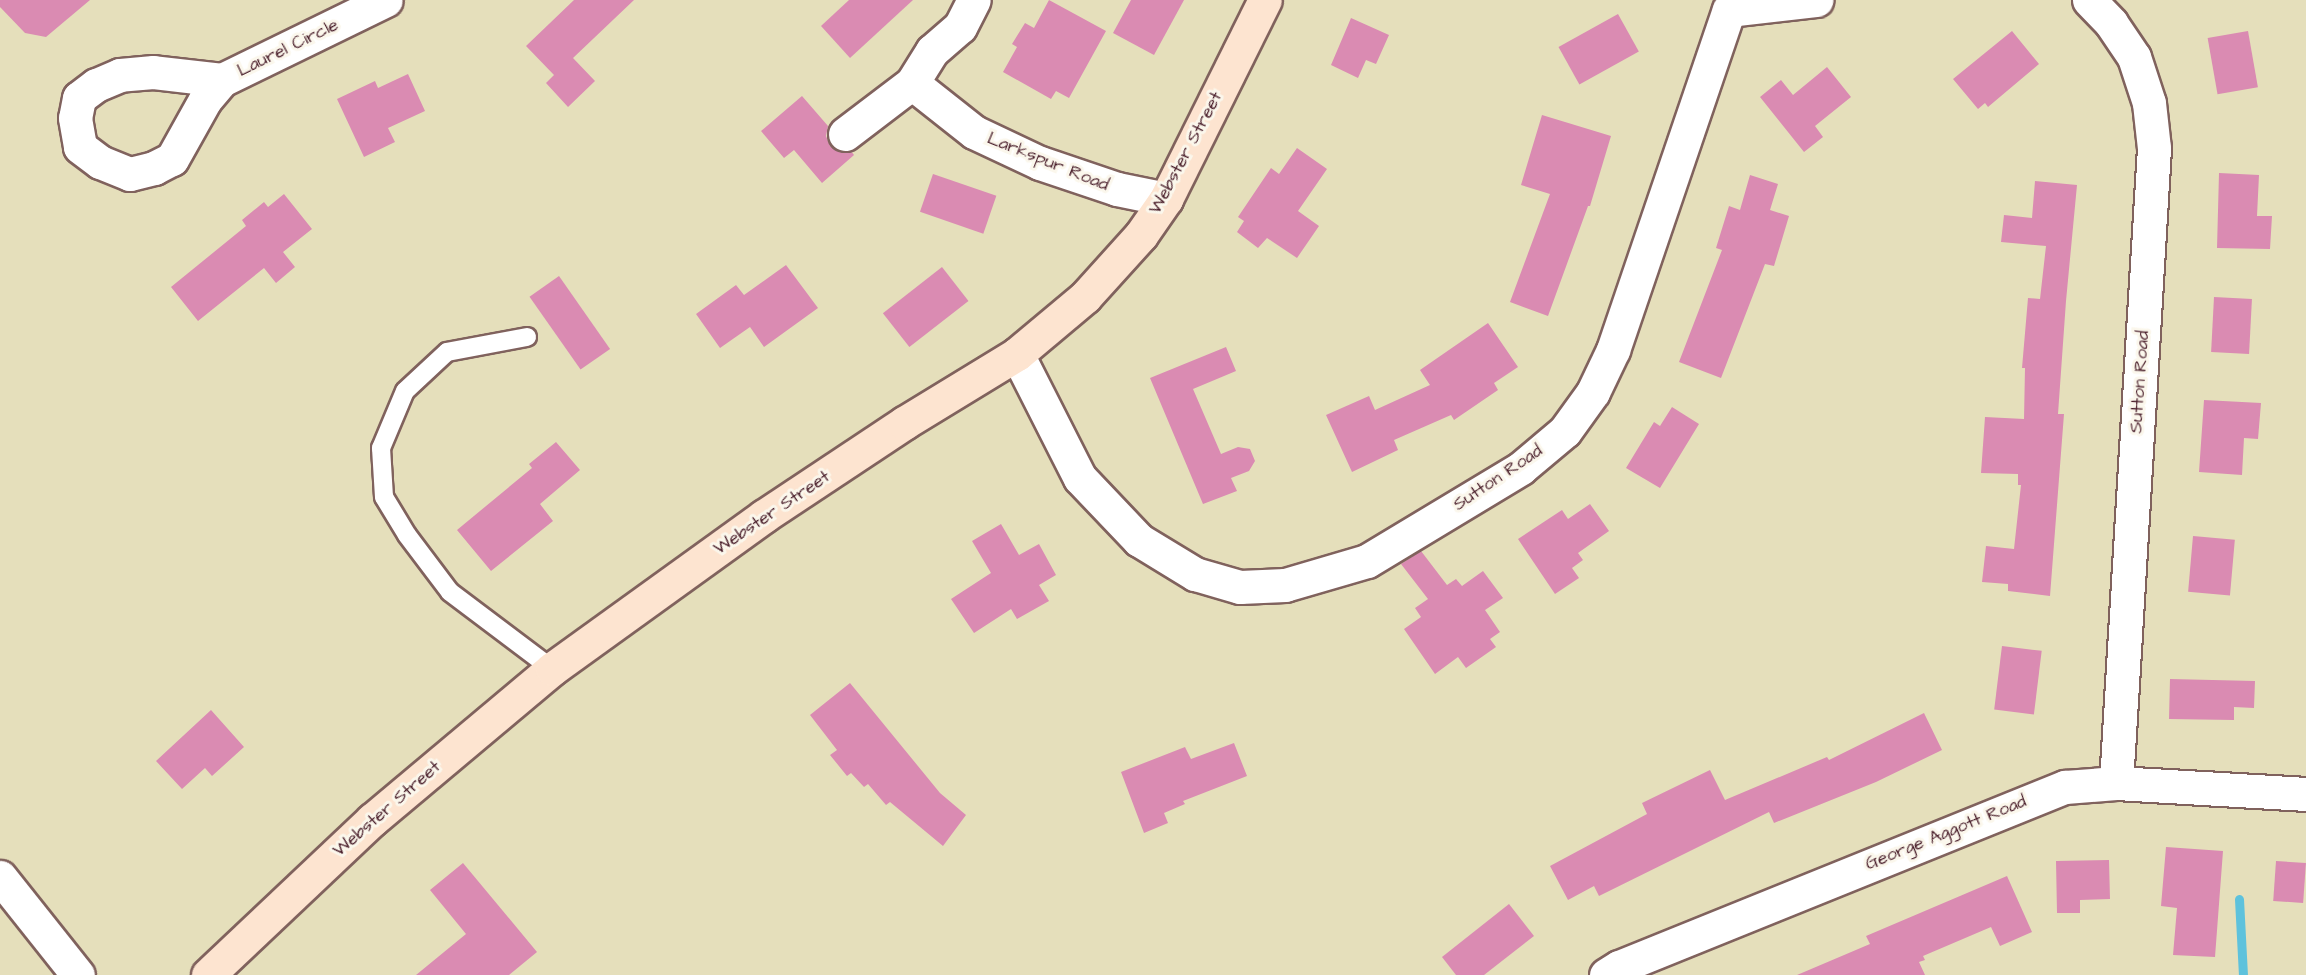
<!DOCTYPE html>
<html>
<head>
<meta charset="utf-8">
<style>
  body { margin:0 }
  #map { position:relative; width:2306px; height:975px; overflow:hidden; background:#e5dfbb; font-family:"Architects Daughter",sans-serif }
  div>[style] { position:absolute }
  [style*='--x'] { left:calc(var(--x)*1px); top:calc(var(--y)*1px); width:calc(var(--w)*1px); rotate:calc(var(--a)*1deg) }
  .stream>* { height:9px; margin:-4.5px; padding:0 4.5px; transform-origin:4.5px; border-radius:4.5px; background:#5ec2dc }
  .building>* { inset:0; background:#da8bb2; transform-origin:0 0 }
  .roads { filter:drop-shadow(2px 0 #80625d) drop-shadow(-2px 0 #80625d) drop-shadow(0 2px #80625d) drop-shadow(0 -2px #80625d) }
  .lane>* { height:18px; margin:-9px; padding:0 9px; transform-origin:9px; border-radius:9px; background:#fff }
  .street>* { height:33px; margin:-16.5px; padding:0 16.5px; transform-origin:16.5px; border-radius:16.5px; background:#fff }
  .secondary>* { height:33px; margin:-16.5px; padding:0 16.5px; transform-origin:16.5px; border-radius:16.5px; background:#fde4d0 }
  span { translate:-50% -50%; white-space:nowrap; text-align:center; line-height:1.15; -webkit-text-stroke:6px #fbf7ec; paint-order:stroke }
  .street-label { font-size:18px; color:#4a1f2b }
</style>
</head>
<body>
<div id="map">
  <div class="stream">
    <div style="--x:2239;--y:899;--w:76;--a:87"></div>
  </div>
  <div class="building">
    <div style="clip-path:polygon(0 0,90px 0,46px 37px,25px 33px,0 7px)"></div>
    <div style="clip-path:polygon(574px 0,634px 0,573px 58px,595px 81px,568px 107px,546px 83px,554px 75px,526px 46px)"></div>
    <div style="clip-path:polygon(849px 0,913px 0,850px 58px,821px 26px)"></div>
    <div style="clip-path:polygon(1049px 0,1106px 31px,1069px 98px,1056px 91px,1051px 99px,1003px 72px,1017px 47px,1012px 44px,1025px 23px,1034px 28px)"></div>
    <div style="clip-path:polygon(1131px 0,1184px 0,1154px 55px,1113px 33px)"></div>
    <div style="left:1618px;top:14px;width:43px;height:68px;rotate:61deg"></div>
    <div style="clip-path:polygon(1351px 18px,1389px 35px,1376px 64px,1366px 60px,1358px 78px,1331px 65px)"></div>
    <div style="clip-path:polygon(2012px 31px,2039px 64px,1988px 107px,1985px 103px,1978px 109px,1953px 79px)"></div>
    <div style="left:2248px;top:31px;width:57px;height:41px;rotate:80deg"></div>
    <div style="clip-path:polygon(1827px 67px,1851px 97px,1815px 126px,1823px 137px,1804px 152px,1760px 97px,1781px 80px,1793px 95px)"></div>
    <div style="clip-path:polygon(408px 74px,425px 111px,388px 128px,395px 142px,364px 157px,337px 99px,375px 81px,378px 88px)"></div>
    <div style="clip-path:polygon(802px 96px,828px 126px,826px 136px,830px 146px,838px 151px,851px 151px,854px 155px,822px 183px,794px 150px,784px 158px,761px 131px)"></div>
    <div style="clip-path:polygon(1542px 115px,1611px 136px,1590px 206px,1588px 206px,1548px 316px,1510px 302px,1550px 194px,1521px 185px)"></div>
    <div style="clip-path:polygon(1297px 148px,1327px 169px,1298px 211px,1319px 226px,1297px 258px,1267px 238px,1258px 248px,1237px 232px,1244px 221px,1238px 217px,1271px 168px,1279px 174px)"></div>
    <div style="clip-path:polygon(2219px 173px,2259px 175px,2257px 216px,2272px 216px,2270px 249px,2217px 248px)"></div>
    <div style="left:933px;top:174px;width:67px;height:40px;rotate:19deg"></div>
    <div style="clip-path:polygon(1750px 175px,1778px 184px,1770px 210px,1789px 216px,1774px 266px,1765px 264px,1721px 378px,1679px 362px,1722px 250px,1716px 248px,1729px 206px,1740px 210px)"></div>
    <div style="clip-path:polygon(2035px 181px,2077px 185px,2066px 301px,2058px 414px,2064px 414px,2050px 596px,2008px 591px,2008px 584px,1982px 582px,1986px 546px,2014px 549px,2021px 485px,2018px 485px,2018px 474px,1981px 473px,1985px 417px,2024px 419px,2025px 368px,2022px 368px,2028px 298px,2040px 299px,2046px 246px,2001px 242px,2004px 215px,2032px 218px)"></div>
    <div style="clip-path:polygon(284px 194px,312px 229px,283px 252px,295px 267px,276px 283px,264px 268px,198px 321px,171px 287px,246px 226px,242px 220px,264px 202px,268px 207px)"></div>
    <div style="clip-path:polygon(786px 265px,818px 308px,764px 347px,750px 327px,720px 348px,696px 314px,736px 285px,744px 295px)"></div>
    <div style="left:942px;top:267px;width:43px;height:75px;rotate:52deg"></div>
    <div style="left:559px;top:276px;width:89px;height:36px;rotate:55deg"></div>
    <div style="left:2214px;top:297px;width:38px;height:55px;rotate:3deg"></div>
    <div style="clip-path:polygon(1488px 323px,1518px 367px,1494px 383px,1498px 390px,1454px 420px,1451px 415px,1394px 440px,1398px 450px,1352px 472px,1326px 415px,1369px 396px,1375px 410px,1430px 385px,1420px 370px)"></div>
    <div style="clip-path:polygon(1226px 347px,1236px 371px,1193px 389px,1221px 454px,1238px 447px,1250px 449px,1255px 461px,1249px 471px,1231px 478px,1237px 491px,1203px 504px,1150px 378px)"></div>
    <div style="clip-path:polygon(2204px 400px,2261px 403px,2258px 439px,2244px 438px,2242px 475px,2199px 472px)"></div>
    <div style="clip-path:polygon(1672px 407px,1699px 424px,1660px 488px,1626px 468px,1654px 422px,1660px 426px)"></div>
    <div style="clip-path:polygon(556px 442px,580px 470px,540px 504px,553px 521px,491px 571px,457px 530px,532px 468px,529px 464px)"></div>
    <div style="clip-path:polygon(1590px 504px,1609px 531px,1578px 553px,1583px 560px,1572px 568px,1579px 578px,1555px 594px,1518px 539px,1562px 510px,1568px 519px)"></div>
    <div style="clip-path:polygon(1001px 524px,1019px 555px,1039px 544px,1056px 575px,1039px 585px,1049px 601px,1017px 619px,1011px 609px,974px 633px,951px 599px,991px 573px,972px 541px)"></div>
    <div style="left:2193px;top:536px;width:42px;height:56px;rotate:5deg"></div>
    <div style="clip-path:polygon(1421px 551px,1447px 585px,1456px 579px,1462px 586px,1483px 571px,1503px 598px,1485px 610px,1500px 632px,1490px 639px,1496px 647px,1466px 668px,1458px 657px,1435px 674px,1404px 629px,1421px 617px,1415px 608px,1428px 599px,1401px 564px)"></div>
    <div style="left:2002px;top:646px;width:40px;height:64px;rotate:7deg"></div>
    <div style="clip-path:polygon(2170px 679px,2255px 681px,2254px 708px,2234px 707px,2234px 720px,2169px 719px)"></div>
    <div style="clip-path:polygon(850px 683px,940px 793px,966px 815px,943px 846px,890px 802px,886px 805px,868px 784px,864px 787px,851px 773px,847px 776px,830px 755px,837px 750px,810px 715px)"></div>
    <div style="clip-path:polygon(211px 710px,244px 747px,212px 776px,205px 768px,182px 789px,156px 761px)"></div>
    <div style="clip-path:polygon(1924px 713px,1942px 750px,1876px 782px,1774px 823px,1769px 812px,1599px 896px,1594px 886px,1568px 900px,1550px 866px,1647px 814px,1642px 803px,1710px 770px,1725px 800px,1827px 757px,1829px 760px)"></div>
    <div style="clip-path:polygon(1234px 743px,1247px 776px,1183px 801px,1185px 804px,1164px 813px,1168px 823px,1144px 833px,1121px 772px,1185px 747px,1191px 759px)"></div>
    <div style="clip-path:polygon(2166px 847px,2223px 851px,2215px 957px,2173px 955px,2177px 908px,2161px 906px)"></div>
    <div style="clip-path:polygon(2109px 860px,2110px 899px,2080px 900px,2080px 913px,2057px 913px,2056px 861px)"></div>
    <div style="left:2276px;top:861px;width:30px;height:40px;rotate:4deg"></div>
    <div style="clip-path:polygon(463px 863px,537px 952px,509px 975px,416px 975px,466px 934px,430px 890px)"></div>
    <div style="clip-path:polygon(2007px 876px,2032px 932px,2000px 946px,1991px 927px,1923px 956px,1925px 960px,1919px 962px,1925px 975px,1797px 975px,1870px 944px,1866px 936px)"></div>
    <div style="clip-path:polygon(1509px 904px,1534px 936px,1484px 975px,1456px 975px,1442px 957px)"></div>
  </div>
  <div class="roads">
    <div class="lane">
      <div style="--x:527;--y:337;--w:81;--a:169.4"></div>
      <div style="--x:447;--y:352;--w:57;--a:137.1"></div>
      <div style="--x:405;--y:391;--w:62;--a:112.8"></div>
      <div style="--x:381;--y:448;--w:49;--a:86.5"></div>
      <div style="--x:384;--y:497;--w:44;--a:58.8"></div>
      <div style="--x:407;--y:535;--w:71;--a:53"></div>
      <div style="--x:450;--y:592;--w:128;--a:37"></div>
    </div>
    <div class="street">
      <div style="--x:2089;--y:0;--w:32;--a:46"></div>
      <div style="--x:2111;--y:23;--w:41;--a:55.9"></div>
      <div style="--x:2134;--y:57;--w:48;--a:71.9"></div>
      <div style="--x:2149;--y:103;--w:45;--a:83.7"></div>
      <div style="--x:2154;--y:148;--w:636;--a:93.42"></div>
      <div style="--x:222;--y:80;--w:69;--a:-173.4"></div>
      <div style="--x:153;--y:72;--w:33;--a:175"></div>
      <div style="--x:120;--y:75;--w:26;--a:157"></div>
      <div style="--x:96;--y:85;--w:21;--a:143"></div>
      <div style="--x:79;--y:98;--w:20;--a:101"></div>
      <div style="--x:75;--y:118;--w:29;--a:80"></div>
      <div style="--x:80;--y:147;--w:25;--a:37"></div>
      <div style="--x:100;--y:162;--w:32;--a:22"></div>
      <div style="--x:130;--y:174;--w:25;--a:-14"></div>
      <div style="--x:154;--y:168;--w:20;--a:-27"></div>
      <div style="--x:172;--y:159;--w:68;--a:-60.8"></div>
      <div style="--x:205;--y:100;--w:26;--a:-50"></div>
      <div style="--x:222;--y:80;--w:182;--a:-26"></div>
      <div style="--x:912;--y:83;--w:79;--a:38.3"></div>
      <div style="--x:974;--y:132;--w:73;--a:25.2"></div>
      <div style="--x:1040;--y:163;--w:81;--a:18.7"></div>
      <div style="--x:1117;--y:189;--w:50;--a:11.5"></div>
      <div style="--x:845;--y:134;--w:84;--a:-37.3"></div>
      <div style="--x:912;--y:83;--w:38;--a:-58"></div>
      <div style="--x:932;--y:51;--w:37;--a:-41"></div>
      <div style="--x:960;--y:27;--w:30;--a:-63"></div>
      <div style="--x:1017;--y:354;--w:139;--a:63.1"></div>
      <div style="--x:1080;--y:478;--w:86;--a:46.4"></div>
      <div style="--x:1139;--y:540;--w:66;--a:31.3"></div>
      <div style="--x:1195;--y:574;--w:47;--a:16.1"></div>
      <div style="--x:1240;--y:587;--w:45;--a:-2.5"></div>
      <div style="--x:1285;--y:585;--w:85;--a:-16.3"></div>
      <div style="--x:1367;--y:561;--w:180;--a:-31.1"></div>
      <div style="--x:1521;--y:468;--w:57;--a:-40.1"></div>
      <div style="--x:1565;--y:431;--w:48;--a:-54.3"></div>
      <div style="--x:1593;--y:392;--w:47;--a:-64.5"></div>
      <div style="--x:1613;--y:350;--w:359;--a:-71.2"></div>
      <div style="--x:1729;--y:10;--w:88;--a:-6.6"></div>
      <div style="--x:0;--y:877;--w:125;--a:51.5"></div>
      <div style="--x:1606;--y:975;--w:15;--a:-32"></div>
      <div style="--x:1619;--y:967;--w:481;--a:-22"></div>
      <div style="--x:2065;--y:787;--w:51;--a:-4.5"></div>
      <div style="--x:2116;--y:783;--w:190;--a:3.3"></div>
    </div>
    <div class="secondary">
      <div style="--x:208;--y:975;--w:226;--a:-43.4"></div>
      <div style="--x:372;--y:820;--w:235;--a:-40"></div>
      <div style="--x:552;--y:669;--w:261;--a:-35.8"></div>
      <div style="--x:764;--y:516;--w:168;--a:-33.6"></div>
      <div style="--x:904;--y:423;--w:132;--a:-31.4"></div>
      <div style="--x:1017;--y:354;--w:89;--a:-40"></div>
      <div style="--x:1085;--y:297;--w:84;--a:-47.9"></div>
      <div style="--x:1141;--y:235;--w:44;--a:-55.2"></div>
      <div style="--x:1166;--y:199;--w:222;--a:-63.6"></div>
    </div>
  </div>
  <div class="street-label">
    <span style="left:288px;top:48px;rotate:-26deg">Laurel Circle</span>
    <span style="left:1186px;top:153px;rotate:-62deg">Webster Street</span>
    <span style="left:1048px;top:162px;rotate:22deg">Larkspur Road</span>
    <span style="left:2140px;top:382px;rotate:-86deg">Sutton Road</span>
    <span style="left:1498px;top:478px;rotate:-34deg">Sutton Road</span>
    <span style="left:772px;top:513px;rotate:-34deg">Webster Street</span>
    <span style="left:387px;top:809px;rotate:-41deg">Webster Street</span>
    <span style="left:1946px;top:833px;rotate:-22deg">George Aggott Road</span>
  </div>
</div>
</body>
</html>
